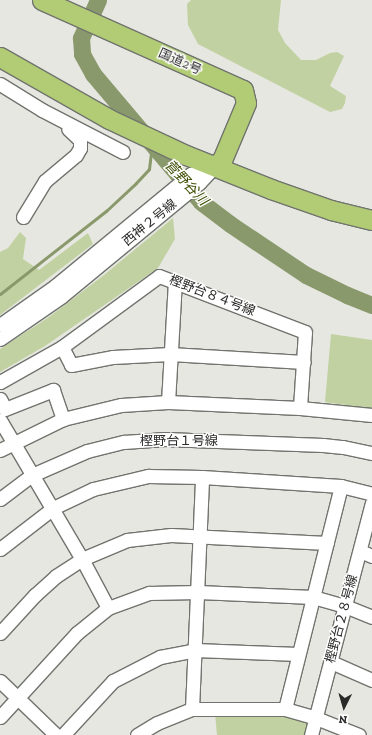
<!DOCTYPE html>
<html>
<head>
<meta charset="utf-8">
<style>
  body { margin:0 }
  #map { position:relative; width:372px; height:735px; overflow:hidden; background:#e5e7e0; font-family:"Zilla Slab","Noto Sans JP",serif }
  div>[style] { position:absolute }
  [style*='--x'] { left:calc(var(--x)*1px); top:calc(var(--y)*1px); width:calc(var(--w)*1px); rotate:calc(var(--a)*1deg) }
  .green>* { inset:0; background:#c2d1a2 }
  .stream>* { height:3px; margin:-1.5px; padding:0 1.5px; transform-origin:1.5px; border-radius:1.5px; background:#8a996b }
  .river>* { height:17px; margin:-8.5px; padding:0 8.5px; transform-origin:8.5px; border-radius:8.5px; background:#8a996b }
  .roads { filter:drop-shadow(1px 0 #71746e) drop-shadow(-1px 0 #71746e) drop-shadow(0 1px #71746e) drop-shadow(0 -1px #71746e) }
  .minor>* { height:13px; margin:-6.5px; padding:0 6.5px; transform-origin:6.5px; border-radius:6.5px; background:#fff }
  .highway>* { height:19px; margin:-9.5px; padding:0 9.5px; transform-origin:9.5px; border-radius:9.5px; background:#b1cc75 }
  span { translate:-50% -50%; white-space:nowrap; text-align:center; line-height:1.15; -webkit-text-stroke:3px #fff; paint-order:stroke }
  .street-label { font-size:13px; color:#292a28 }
  .water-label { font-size:14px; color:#3b4c00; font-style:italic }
  .north { position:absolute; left:324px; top:687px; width:40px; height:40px; -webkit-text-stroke:3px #fff; paint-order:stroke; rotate:185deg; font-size:11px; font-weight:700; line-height:16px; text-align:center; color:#292a28 }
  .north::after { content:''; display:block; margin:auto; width:14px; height:18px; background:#292a28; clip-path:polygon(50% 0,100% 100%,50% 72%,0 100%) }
</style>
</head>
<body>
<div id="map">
  <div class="green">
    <div style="clip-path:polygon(191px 0,281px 0,278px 30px,285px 43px,301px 60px,316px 60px,330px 53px,337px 52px,344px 56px,330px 86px,346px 96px,345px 103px,342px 109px,330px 112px,198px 44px,188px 25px,187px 4px)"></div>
    <div style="clip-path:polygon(173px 218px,175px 239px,158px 268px,45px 346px,0 372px,0 349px,49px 317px,104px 275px)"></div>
    <div style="clip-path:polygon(20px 232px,26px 238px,23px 259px,39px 270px,88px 233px,93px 244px,0 315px,0 252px,8px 248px)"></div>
    <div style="clip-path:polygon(331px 334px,372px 340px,372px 409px,325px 402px)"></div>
    <div style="clip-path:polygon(215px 713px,304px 717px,310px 721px,306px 735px,217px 735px)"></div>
  </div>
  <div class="stream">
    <div style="--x:0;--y:294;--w:135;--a:-38.1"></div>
    <div style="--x:106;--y:211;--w:41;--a:-43"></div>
    <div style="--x:136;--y:183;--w:19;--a:-47"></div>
    <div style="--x:149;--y:169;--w:23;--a:-83"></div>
  </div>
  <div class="river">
    <div style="--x:98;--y:0;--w:42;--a:114.1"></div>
    <div style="--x:81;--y:38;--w:16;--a:86"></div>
    <div style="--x:82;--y:54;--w:23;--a:61"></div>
    <div style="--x:93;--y:74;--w:167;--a:49.8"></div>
    <div style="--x:201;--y:202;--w:36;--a:37"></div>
    <div style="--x:230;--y:224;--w:92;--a:33.9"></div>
    <div style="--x:306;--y:275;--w:46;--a:26"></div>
    <div style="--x:347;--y:295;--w:27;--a:22"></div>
  </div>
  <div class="roads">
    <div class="minor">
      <div style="--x:0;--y:84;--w:49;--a:31.8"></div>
      <div style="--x:42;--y:110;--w:91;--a:27.4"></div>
      <div style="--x:23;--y:217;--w:42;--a:-58.6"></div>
      <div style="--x:45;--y:181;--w:40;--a:-40"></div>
      <div style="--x:76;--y:155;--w:8;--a:-60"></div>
      <div style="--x:80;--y:148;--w:8;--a:-90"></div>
      <div style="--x:80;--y:140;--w:16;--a:-137"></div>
      <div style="--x:0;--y:325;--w:67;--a:-35.3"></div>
      <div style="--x:55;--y:286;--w:176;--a:-39.5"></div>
      <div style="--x:191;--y:174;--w:24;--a:-19"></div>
      <div style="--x:0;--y:339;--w:75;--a:-34.7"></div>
      <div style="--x:62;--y:296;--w:178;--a:-39.5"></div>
      <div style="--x:199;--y:183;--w:25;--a:-47"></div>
      <div style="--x:62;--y:347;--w:20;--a:63"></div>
      <div style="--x:71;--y:365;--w:43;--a:-10.8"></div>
      <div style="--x:113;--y:357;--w:57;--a:-3"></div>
      <div style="--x:170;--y:354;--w:134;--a:3.4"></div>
      <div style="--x:0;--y:382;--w:71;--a:-29.4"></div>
      <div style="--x:62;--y:347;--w:120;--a:-36.2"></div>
      <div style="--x:159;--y:276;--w:156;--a:21"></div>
      <div style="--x:305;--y:332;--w:76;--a:93.8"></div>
      <div style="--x:0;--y:399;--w:11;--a:63"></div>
      <div style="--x:5;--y:409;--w:52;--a:-21.6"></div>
      <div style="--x:53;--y:390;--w:31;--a:71"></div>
      <div style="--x:168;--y:402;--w:120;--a:-86.7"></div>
      <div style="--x:0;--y:420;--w:161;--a:59.5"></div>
      <div style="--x:82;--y:559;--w:55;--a:62"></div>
      <div style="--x:0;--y:450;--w:70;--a:-26.2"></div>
      <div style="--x:63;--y:419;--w:60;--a:-13.6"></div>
      <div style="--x:121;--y:405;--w:47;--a:-3.7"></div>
      <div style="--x:168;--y:402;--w:132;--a:2.6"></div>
      <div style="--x:300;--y:408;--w:72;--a:5.6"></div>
      <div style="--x:0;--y:499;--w:40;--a:-37"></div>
      <div style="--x:32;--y:475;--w:60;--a:-23.6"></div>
      <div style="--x:87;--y:451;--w:38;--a:-14"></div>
      <div style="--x:124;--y:442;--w:41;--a:-4.2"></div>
      <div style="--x:165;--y:439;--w:158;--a:2.2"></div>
      <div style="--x:323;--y:445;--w:20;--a:6"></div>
      <div style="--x:343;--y:447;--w:30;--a:12"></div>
      <div style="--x:0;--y:549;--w:67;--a:-37.7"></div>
      <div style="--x:53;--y:508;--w:44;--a:-25.4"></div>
      <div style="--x:93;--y:489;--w:57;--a:-13.3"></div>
      <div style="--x:148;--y:476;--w:54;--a:1.1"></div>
      <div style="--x:202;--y:477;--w:139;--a:3.7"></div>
      <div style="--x:341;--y:486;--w:32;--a:14"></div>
      <div style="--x:360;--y:551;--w:13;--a:23"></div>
      <div style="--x:0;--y:633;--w:52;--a:-47.4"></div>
      <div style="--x:35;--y:595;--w:28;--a:-42"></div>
      <div style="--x:56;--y:576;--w:31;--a:-33"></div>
      <div style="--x:82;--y:559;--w:49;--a:-22.9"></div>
      <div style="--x:127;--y:540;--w:44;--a:-6.5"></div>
      <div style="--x:171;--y:535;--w:156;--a:2.9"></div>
      <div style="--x:331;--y:662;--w:45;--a:23.7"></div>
      <div style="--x:0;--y:681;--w:78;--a:44"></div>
      <div style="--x:192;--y:709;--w:232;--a:-87.5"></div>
      <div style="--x:285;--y:709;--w:230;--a:-75.9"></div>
      <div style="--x:0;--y:717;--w:114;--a:-47.5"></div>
      <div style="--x:77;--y:633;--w:40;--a:-39"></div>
      <div style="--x:108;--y:608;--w:44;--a:-20.1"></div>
      <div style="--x:149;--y:593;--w:49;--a:-1.2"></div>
      <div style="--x:198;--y:592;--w:115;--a:2.5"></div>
      <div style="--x:313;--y:597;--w:33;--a:16"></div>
      <div style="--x:345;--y:606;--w:29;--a:22"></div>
      <div style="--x:63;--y:735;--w:74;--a:-47.2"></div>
      <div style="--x:113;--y:681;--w:53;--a:-27.1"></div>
      <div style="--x:160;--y:657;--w:36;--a:-11"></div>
      <div style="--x:195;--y:650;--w:103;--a:2.2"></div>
      <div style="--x:137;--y:735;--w:23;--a:-31"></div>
      <div style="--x:157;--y:723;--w:38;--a:-22"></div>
      <div style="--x:192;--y:709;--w:93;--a:0"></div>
      <div style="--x:285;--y:709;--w:32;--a:16"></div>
      <div style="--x:316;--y:718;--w:46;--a:21.6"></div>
      <div style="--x:311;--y:735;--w:240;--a:-75.3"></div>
    </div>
    <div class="highway">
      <div style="--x:42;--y:0;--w:220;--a:24.1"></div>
      <div style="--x:243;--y:90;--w:13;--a:77"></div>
      <div style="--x:246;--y:103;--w:62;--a:112.8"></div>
      <div style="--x:222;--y:160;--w:8;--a:140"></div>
      <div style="--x:0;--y:57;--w:125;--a:29.6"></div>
      <div style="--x:109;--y:119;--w:85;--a:25.1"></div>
      <div style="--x:186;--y:155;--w:92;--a:21.8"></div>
      <div style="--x:271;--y:189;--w:64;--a:19.3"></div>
      <div style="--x:331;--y:210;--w:42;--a:13.7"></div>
    </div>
  </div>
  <div class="street-label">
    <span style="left:180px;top:62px;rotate:24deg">国道2号</span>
    <span style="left:150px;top:223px;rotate:-39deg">西神２号線</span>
    <span style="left:212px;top:296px;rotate:21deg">樫野台８４号線</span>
    <span style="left:179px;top:441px">樫野台１号線</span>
    <span style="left:342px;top:619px;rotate:-75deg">樫野台２８号線</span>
  </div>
  <div class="water-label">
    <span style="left:186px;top:183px;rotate:47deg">菅野谷川</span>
  </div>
  <div class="north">N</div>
</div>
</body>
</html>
